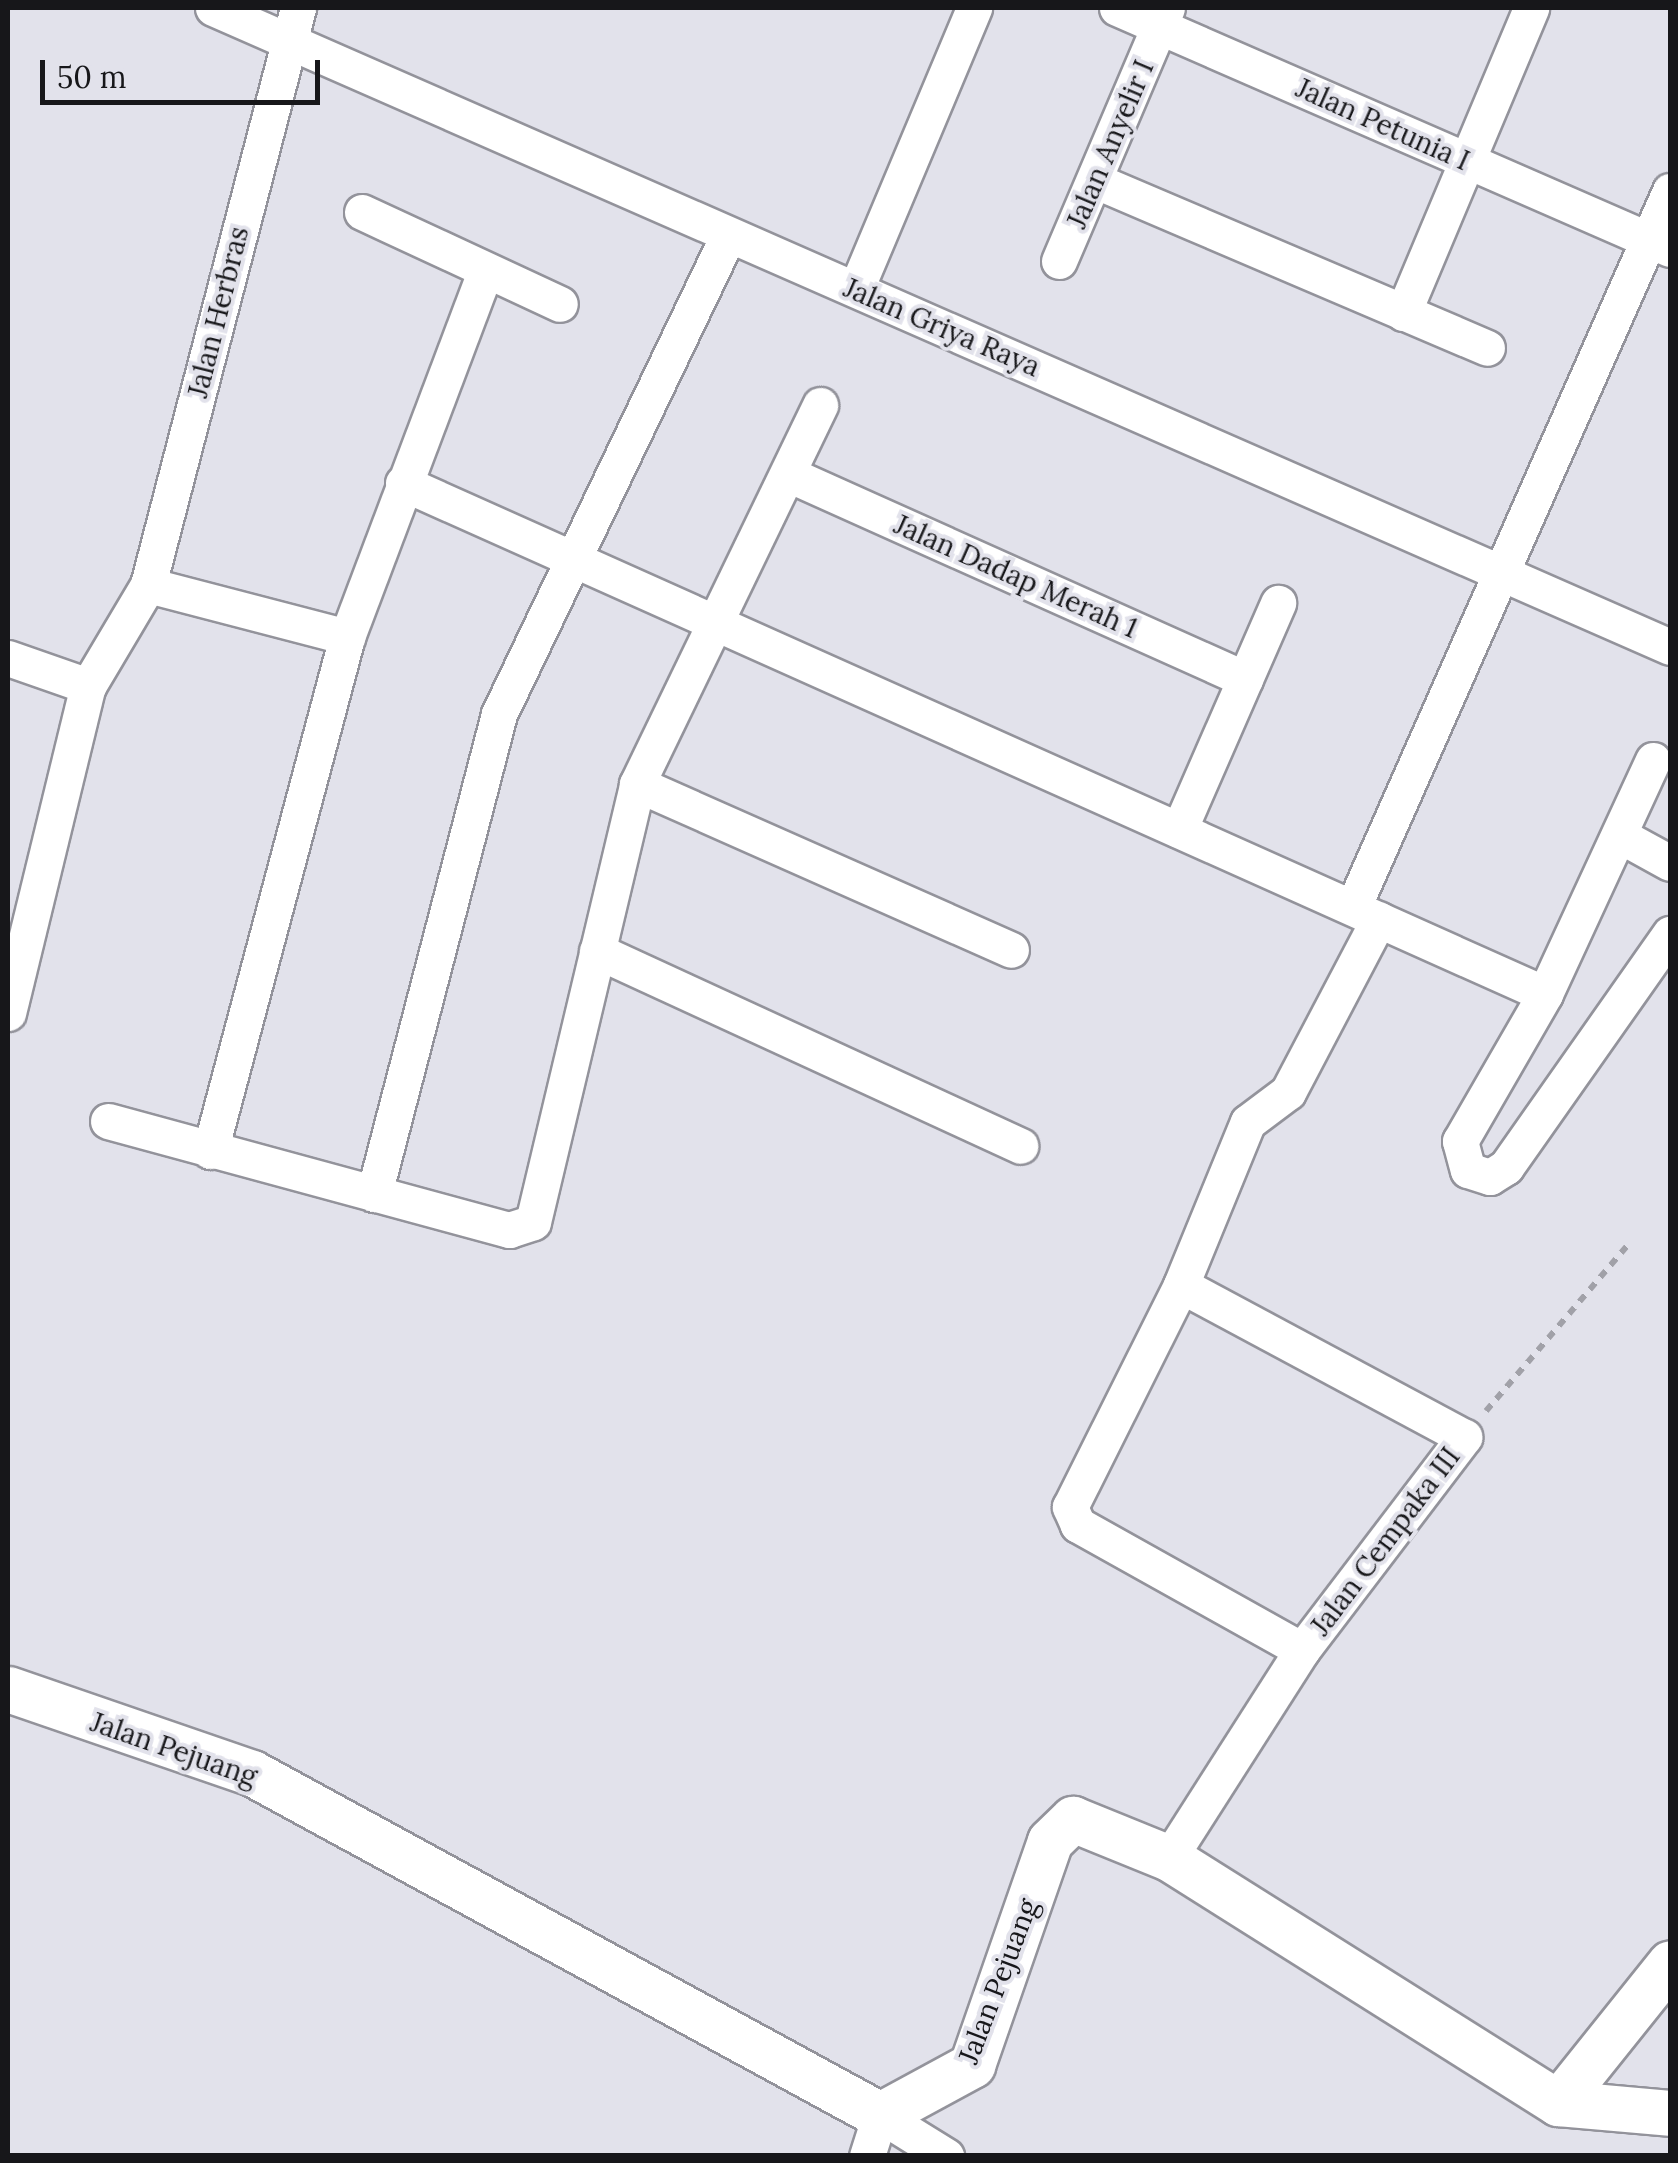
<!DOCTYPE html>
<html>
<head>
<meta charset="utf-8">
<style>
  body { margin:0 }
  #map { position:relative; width:1678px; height:2163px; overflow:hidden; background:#e2e2eb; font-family:Lora,serif }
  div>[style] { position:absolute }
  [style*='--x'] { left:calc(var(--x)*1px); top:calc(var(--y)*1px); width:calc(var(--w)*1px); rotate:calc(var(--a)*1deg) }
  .path>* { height:6px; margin-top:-3px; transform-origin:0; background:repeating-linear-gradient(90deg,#a1a1a8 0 8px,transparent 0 16px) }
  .roads { filter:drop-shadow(2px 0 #93939b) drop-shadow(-2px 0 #93939b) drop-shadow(0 2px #93939b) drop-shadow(0 -2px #93939b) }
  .minor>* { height:35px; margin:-17.5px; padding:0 17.5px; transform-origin:17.5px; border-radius:17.5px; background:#fff }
  .tertiary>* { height:45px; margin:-22.5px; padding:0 22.5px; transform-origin:22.5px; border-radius:22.5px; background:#fff }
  span { translate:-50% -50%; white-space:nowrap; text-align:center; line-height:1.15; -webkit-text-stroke:8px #e2e2eb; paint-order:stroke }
  .street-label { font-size:28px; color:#17171a }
  .frame { position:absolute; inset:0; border:10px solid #17171a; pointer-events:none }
  .scale { position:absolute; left:40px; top:60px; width:280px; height:45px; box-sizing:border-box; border:5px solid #17171a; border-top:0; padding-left:12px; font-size:30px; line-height:35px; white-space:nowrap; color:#17171a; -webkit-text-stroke:8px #e2e2eb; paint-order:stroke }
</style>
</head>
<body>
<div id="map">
  <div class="path">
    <div style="--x:1486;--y:1411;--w:218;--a:-49.5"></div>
  </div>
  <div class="roads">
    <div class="minor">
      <div style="--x:213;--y:8;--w:1591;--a:23.68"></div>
      <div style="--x:1117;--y:8;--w:603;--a:23.55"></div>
      <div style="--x:1096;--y:181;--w:425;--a:23.1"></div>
      <div style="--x:362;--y:212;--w:218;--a:24.9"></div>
      <div style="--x:1059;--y:261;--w:275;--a:-66.9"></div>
      <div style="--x:856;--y:289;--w:305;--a:-67.2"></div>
      <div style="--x:1403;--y:313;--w:331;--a:-67.2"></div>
      <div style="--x:788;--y:474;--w:501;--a:24.16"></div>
      <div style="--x:403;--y:483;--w:1251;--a:24.11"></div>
      <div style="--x:148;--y:585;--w:206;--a:14.6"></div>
      <div style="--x:8;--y:658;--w:85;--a:19.3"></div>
      <div style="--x:88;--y:686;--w:117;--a:-59.3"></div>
      <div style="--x:148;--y:585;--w:596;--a:-75.43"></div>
      <div style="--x:1653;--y:760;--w:258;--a:114.8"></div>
      <div style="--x:1545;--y:994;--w:170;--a:120"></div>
      <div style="--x:1460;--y:1141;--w:30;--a:75"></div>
      <div style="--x:1468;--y:1170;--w:23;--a:18"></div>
      <div style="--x:1490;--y:1177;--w:19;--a:-32"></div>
      <div style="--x:1506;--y:1167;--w:285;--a:-54.9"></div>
      <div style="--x:637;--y:784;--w:409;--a:23.9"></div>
      <div style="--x:1179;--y:830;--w:248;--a:-66.4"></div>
      <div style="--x:1619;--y:835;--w:58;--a:28.8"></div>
      <div style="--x:1354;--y:905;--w:781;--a:-66.13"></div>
      <div style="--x:597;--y:951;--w:466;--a:24.7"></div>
      <div style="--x:8;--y:1013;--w:337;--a:-76.3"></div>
      <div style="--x:108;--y:1121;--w:416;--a:15.2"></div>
      <div style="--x:509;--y:1230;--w:25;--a:-18"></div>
      <div style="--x:533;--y:1222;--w:450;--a:-76.6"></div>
      <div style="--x:637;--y:784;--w:421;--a:-64.2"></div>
      <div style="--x:210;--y:1151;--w:532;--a:-75.08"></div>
      <div style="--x:347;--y:637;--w:391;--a:-69.3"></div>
      <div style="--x:374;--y:1194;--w:496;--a:-75.4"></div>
      <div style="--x:499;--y:714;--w:526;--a:-64.41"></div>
      <div style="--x:1302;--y:1650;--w:257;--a:-150.8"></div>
      <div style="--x:1078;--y:1525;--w:20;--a:-114"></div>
      <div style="--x:1070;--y:1507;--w:248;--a:-63.4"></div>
      <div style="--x:1181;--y:1285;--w:176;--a:-67.7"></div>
      <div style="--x:1248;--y:1122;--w:50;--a:-36.9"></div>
      <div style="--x:1288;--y:1092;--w:195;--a:-62.3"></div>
      <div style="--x:1169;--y:1858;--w:247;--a:-57.4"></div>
      <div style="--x:1302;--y:1650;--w:268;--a:-52.7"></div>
      <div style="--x:1464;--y:1437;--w:321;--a:-151.8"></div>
      <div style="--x:867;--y:2156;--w:43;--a:-72.4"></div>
      <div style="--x:880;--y:2115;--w:78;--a:31.8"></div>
    </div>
    <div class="tertiary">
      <div style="--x:8;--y:1689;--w:258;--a:19"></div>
      <div style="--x:252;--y:1773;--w:715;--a:28.57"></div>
      <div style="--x:880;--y:2115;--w:105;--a:-28.5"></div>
      <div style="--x:972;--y:2065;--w:237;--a:-70.8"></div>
      <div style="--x:1050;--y:1841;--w:32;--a:-44"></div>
      <div style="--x:1073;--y:1819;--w:104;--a:22.1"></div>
      <div style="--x:1169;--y:1858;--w:460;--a:32.2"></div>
      <div style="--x:1558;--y:2103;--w:112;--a:5.1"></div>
      <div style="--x:1558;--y:2103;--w:179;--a:-51.3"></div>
    </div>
  </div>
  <div class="street-label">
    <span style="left:1383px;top:124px;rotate:24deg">Jalan Petunia I</span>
    <span style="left:1110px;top:144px;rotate:-67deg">Jalan Anyelir I</span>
    <span style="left:218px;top:312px;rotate:-76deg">Jalan Herbras</span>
    <span style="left:942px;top:327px;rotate:23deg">Jalan Griya Raya</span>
    <span style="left:1016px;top:576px;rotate:24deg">Jalan Dadap Merah 1</span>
    <span style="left:1385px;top:1541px;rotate:-53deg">Jalan Cempaka III</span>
    <span style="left:174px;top:1749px;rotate:19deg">Jalan Pejuang</span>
    <span style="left:998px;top:1981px;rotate:-69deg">Jalan Pejuang</span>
  </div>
  <div class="frame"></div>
  <div class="scale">50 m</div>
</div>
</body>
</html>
